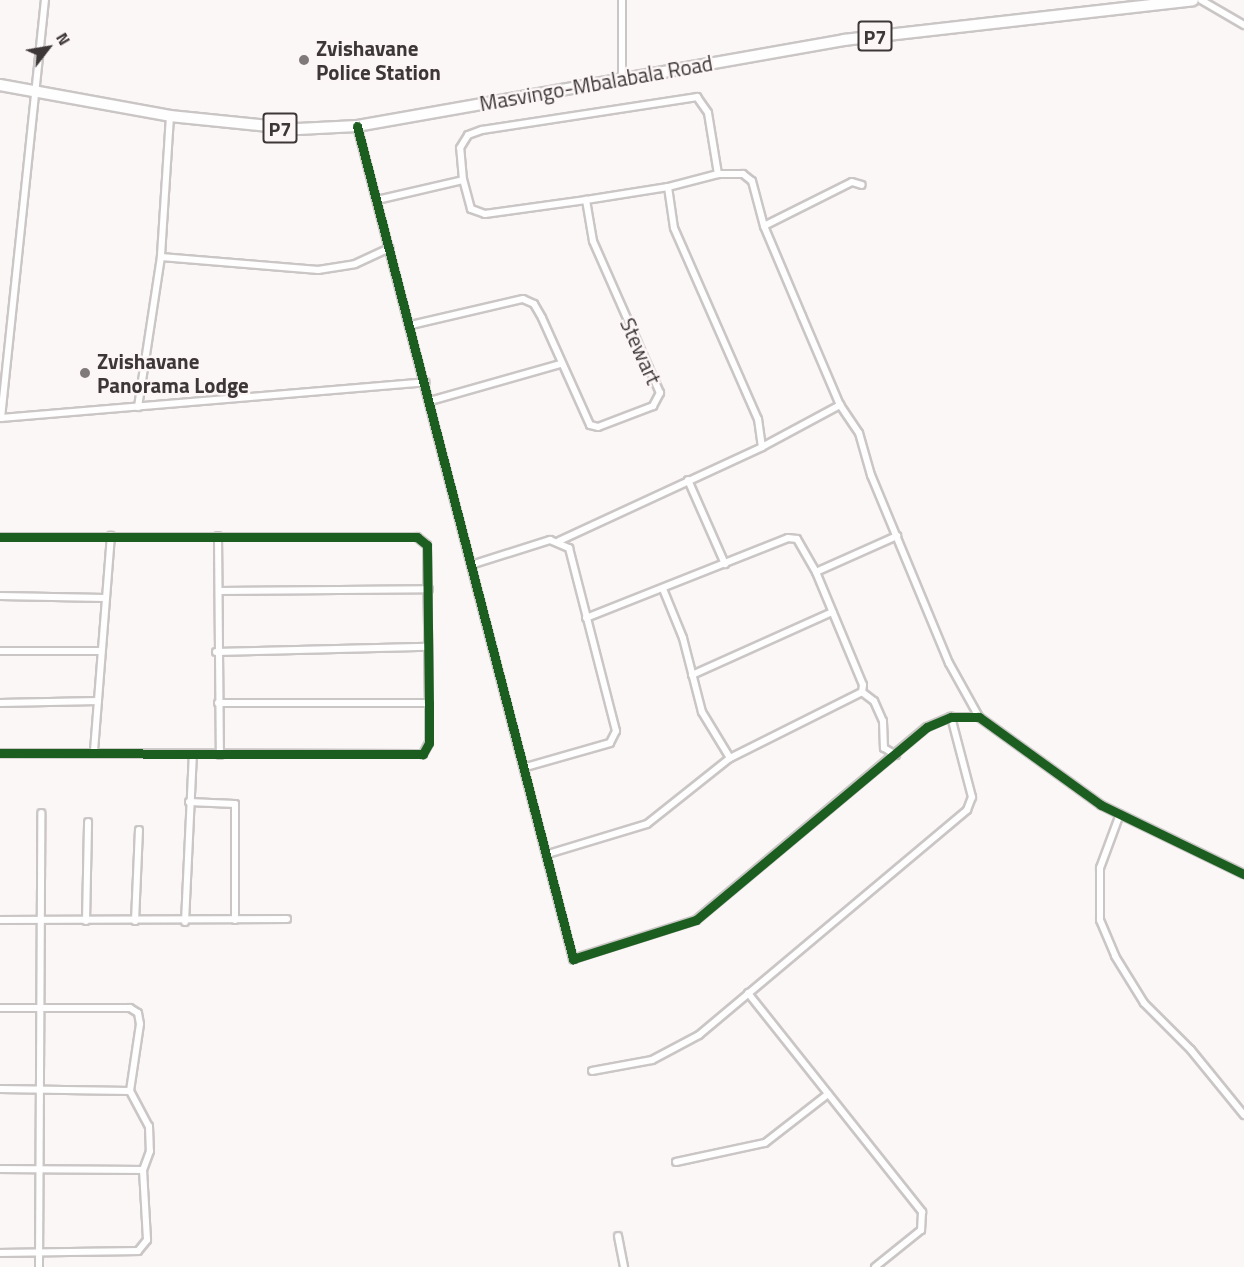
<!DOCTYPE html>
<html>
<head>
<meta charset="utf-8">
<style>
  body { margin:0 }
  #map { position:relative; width:1244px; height:1267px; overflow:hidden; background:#fcf7f7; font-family:"Titillium Web",sans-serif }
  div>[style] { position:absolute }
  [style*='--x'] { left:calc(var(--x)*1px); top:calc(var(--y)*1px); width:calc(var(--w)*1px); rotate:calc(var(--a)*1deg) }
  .roads { filter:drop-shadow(2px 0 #cac6c5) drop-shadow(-2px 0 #cac6c5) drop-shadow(0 2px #cac6c5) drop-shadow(0 -2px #cac6c5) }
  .minor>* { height:6px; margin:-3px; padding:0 3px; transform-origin:3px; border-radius:3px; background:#fffefe }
  .trunk>* { height:10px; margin:-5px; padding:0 5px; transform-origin:5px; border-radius:5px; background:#fffefe }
  .cycleway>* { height:9px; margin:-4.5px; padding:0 4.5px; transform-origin:4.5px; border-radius:4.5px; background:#1b5e20 }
  .dots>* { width:16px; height:16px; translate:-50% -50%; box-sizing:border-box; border:3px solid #fdf6f6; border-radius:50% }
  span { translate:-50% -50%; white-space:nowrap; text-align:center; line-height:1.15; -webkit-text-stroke:5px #fdf6f6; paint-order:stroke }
  .shield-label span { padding:2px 4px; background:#fdf6f6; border:2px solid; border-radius:4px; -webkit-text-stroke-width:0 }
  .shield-label { font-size:20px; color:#3d3737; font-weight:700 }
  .poi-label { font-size:21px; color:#3d3737; font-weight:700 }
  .left { translate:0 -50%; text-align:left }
  .street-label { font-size:21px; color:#3d3737 }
  .north { position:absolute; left:18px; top:18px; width:60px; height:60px; -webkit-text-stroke:4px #fdf6f6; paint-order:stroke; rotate:59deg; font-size:16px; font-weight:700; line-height:24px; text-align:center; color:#3d3737 }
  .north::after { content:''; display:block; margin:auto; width:21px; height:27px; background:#3d3737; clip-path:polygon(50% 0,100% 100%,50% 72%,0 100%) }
</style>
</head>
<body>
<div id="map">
  <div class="roads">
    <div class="minor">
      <div style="--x:1201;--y:0;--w:50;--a:30.2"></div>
      <div style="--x:622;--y:77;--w:77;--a:-90"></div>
      <div style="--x:697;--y:97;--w:19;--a:55"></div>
      <div style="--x:708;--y:113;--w:62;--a:80.7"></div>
      <div style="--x:718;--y:174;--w:52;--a:165.4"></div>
      <div style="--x:668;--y:187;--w:83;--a:171"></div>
      <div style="--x:586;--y:200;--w:102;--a:172.1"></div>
      <div style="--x:485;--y:214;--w:15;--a:-160"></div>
      <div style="--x:471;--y:209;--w:30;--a:-105"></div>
      <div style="--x:463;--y:180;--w:32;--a:-95"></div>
      <div style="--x:460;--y:148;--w:15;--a:-58"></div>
      <div style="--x:468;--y:135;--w:15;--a:-20"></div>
      <div style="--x:482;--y:130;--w:218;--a:-8.7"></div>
      <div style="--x:170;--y:116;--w:141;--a:93.7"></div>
      <div style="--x:161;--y:257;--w:158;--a:4.7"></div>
      <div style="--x:318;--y:270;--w:37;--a:-9"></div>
      <div style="--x:355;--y:264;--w:38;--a:-25"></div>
      <div style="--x:357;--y:126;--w:861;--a:75.46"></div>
      <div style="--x:573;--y:959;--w:129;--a:-17.6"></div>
      <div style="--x:696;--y:920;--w:301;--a:-39.9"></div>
      <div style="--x:927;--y:727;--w:26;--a:-23"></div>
      <div style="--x:951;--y:717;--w:28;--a:0"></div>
      <div style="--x:979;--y:717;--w:150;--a:35.8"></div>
      <div style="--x:1101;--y:805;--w:159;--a:25.8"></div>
      <div style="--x:718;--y:174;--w:25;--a:0"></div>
      <div style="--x:743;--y:174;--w:11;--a:38"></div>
      <div style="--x:752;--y:181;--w:47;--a:75.1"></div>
      <div style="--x:764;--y:226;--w:98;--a:67.1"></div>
      <div style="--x:802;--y:316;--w:97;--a:66.9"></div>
      <div style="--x:840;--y:405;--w:34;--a:56"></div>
      <div style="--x:859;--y:433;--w:44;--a:74.1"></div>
      <div style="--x:871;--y:475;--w:204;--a:67.5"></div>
      <div style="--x:949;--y:663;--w:62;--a:60.9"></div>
      <div style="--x:668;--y:187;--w:41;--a:81.7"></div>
      <div style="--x:674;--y:228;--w:209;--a:66.3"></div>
      <div style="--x:758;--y:419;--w:28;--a:82"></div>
      <div style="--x:377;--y:200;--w:88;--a:-13.1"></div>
      <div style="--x:764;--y:226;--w:98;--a:-26.6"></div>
      <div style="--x:852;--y:182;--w:10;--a:17"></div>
      <div style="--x:411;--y:325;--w:115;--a:-13.1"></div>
      <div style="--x:523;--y:299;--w:12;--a:24"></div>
      <div style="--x:534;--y:304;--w:16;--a:60"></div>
      <div style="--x:542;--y:318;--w:117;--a:65.8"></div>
      <div style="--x:590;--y:425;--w:8;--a:14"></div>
      <div style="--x:598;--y:427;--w:59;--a:-20.9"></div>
      <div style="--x:653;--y:406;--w:15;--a:-62"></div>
      <div style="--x:660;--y:393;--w:166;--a:-113.8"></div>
      <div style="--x:593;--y:241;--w:42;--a:-99.7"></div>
      <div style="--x:430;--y:401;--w:135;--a:-15.9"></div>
      <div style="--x:138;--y:407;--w:152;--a:-81.3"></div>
      <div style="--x:0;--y:418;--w:427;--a:-4.8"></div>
      <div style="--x:1;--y:418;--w:420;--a:-84"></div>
      <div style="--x:688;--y:480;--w:92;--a:66.2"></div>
      <div style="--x:218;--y:536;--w:219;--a:89.5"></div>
      <div style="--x:0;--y:537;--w:417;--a:0"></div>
      <div style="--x:417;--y:537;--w:13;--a:39"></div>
      <div style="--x:427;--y:545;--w:158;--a:89.3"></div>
      <div style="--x:429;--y:703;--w:40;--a:90"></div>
      <div style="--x:429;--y:743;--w:13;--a:119"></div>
      <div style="--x:423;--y:754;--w:423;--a:-179.9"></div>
      <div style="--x:559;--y:541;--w:224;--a:-24.8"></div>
      <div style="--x:762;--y:447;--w:89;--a:-28.3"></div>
      <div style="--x:474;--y:564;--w:80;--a:-17.5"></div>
      <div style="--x:550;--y:540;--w:21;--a:23"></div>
      <div style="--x:569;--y:548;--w:189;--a:75.6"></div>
      <div style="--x:616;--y:731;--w:13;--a:117"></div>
      <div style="--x:610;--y:743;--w:87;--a:164.1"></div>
      <div style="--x:816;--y:572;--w:89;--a:-24"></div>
      <div style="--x:219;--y:591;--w:210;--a:-0.5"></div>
      <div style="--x:0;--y:596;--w:105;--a:1.1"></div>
      <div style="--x:586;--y:618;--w:217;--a:-21.6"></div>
      <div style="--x:788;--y:538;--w:9;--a:6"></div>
      <div style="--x:797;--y:539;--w:38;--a:60"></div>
      <div style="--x:816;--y:572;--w:122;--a:67.4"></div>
      <div style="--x:863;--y:685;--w:7;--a:98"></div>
      <div style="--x:862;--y:692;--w:148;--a:153.4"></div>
      <div style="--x:0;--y:651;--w:101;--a:0"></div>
      <div style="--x:216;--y:652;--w:212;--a:-1.4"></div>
      <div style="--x:692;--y:675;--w:154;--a:-24.2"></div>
      <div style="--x:862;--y:692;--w:15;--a:37"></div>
      <div style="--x:874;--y:701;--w:22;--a:66"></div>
      <div style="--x:883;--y:721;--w:27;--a:88"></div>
      <div style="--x:884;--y:748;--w:14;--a:30"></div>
      <div style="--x:0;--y:703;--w:98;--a:-1.2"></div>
      <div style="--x:218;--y:703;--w:211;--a:0"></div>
      <div style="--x:94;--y:751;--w:216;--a:-85.5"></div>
      <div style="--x:189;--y:802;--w:46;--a:2.5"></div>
      <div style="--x:235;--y:804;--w:116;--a:90"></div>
      <div style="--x:1120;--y:814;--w:58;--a:110.3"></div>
      <div style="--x:1100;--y:868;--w:52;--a:90"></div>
      <div style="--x:1100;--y:920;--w:39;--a:67"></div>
      <div style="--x:1115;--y:956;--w:55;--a:58.3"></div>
      <div style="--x:1144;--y:1003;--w:66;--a:45"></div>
      <div style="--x:1191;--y:1050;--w:84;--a:50.8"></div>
      <div style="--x:548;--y:854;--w:103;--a:-16.9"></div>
      <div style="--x:647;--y:824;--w:106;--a:-38.5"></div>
      <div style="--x:730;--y:758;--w:54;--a:-121.3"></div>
      <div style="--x:702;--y:712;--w:76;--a:-104.4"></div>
      <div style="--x:683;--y:638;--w:53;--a:-112.2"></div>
      <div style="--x:0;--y:920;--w:287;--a:-0.2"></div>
      <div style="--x:86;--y:921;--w:99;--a:-88.8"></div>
      <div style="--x:135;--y:921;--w:91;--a:-87.5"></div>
      <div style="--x:185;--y:922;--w:168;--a:-87.3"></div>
      <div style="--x:748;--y:993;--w:280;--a:51.5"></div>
      <div style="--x:922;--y:1212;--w:18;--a:93"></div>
      <div style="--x:921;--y:1230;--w:59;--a:141.2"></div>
      <div style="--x:0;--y:1008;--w:130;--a:0"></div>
      <div style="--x:130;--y:1008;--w:9;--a:32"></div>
      <div style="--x:138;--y:1013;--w:11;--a:80"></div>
      <div style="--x:140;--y:1024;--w:68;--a:98.5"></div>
      <div style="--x:130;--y:1091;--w:40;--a:62"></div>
      <div style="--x:149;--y:1126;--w:25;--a:88"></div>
      <div style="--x:150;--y:1151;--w:20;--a:110"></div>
      <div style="--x:143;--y:1170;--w:70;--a:86.7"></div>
      <div style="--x:147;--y:1240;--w:14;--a:129"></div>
      <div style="--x:138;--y:1251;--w:138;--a:179.2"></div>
      <div style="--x:592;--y:1071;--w:61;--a:-10.4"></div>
      <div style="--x:652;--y:1060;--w:53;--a:-28"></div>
      <div style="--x:699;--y:1035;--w:350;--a:-40"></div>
      <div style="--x:967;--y:810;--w:14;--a:-69"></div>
      <div style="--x:972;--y:797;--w:83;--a:-104.7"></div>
      <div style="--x:0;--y:1089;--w:130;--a:0.9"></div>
      <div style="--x:676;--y:1162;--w:91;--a:-12.1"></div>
      <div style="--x:765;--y:1143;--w:80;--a:-37.9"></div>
      <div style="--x:0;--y:1169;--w:143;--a:0.4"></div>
      <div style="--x:618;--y:1236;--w:32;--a:79"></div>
      <div style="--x:39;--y:1267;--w:454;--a:-89.7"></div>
    </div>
    <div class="trunk">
      <div style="--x:0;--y:85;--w:173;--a:10.3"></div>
      <div style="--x:170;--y:116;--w:129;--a:5.8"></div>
      <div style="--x:298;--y:129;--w:59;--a:-2.9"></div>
      <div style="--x:357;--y:126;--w:495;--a:-10"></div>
      <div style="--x:844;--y:40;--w:351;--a:-6.5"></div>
    </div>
  </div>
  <div class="cycleway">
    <div style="--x:357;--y:126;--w:861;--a:75.46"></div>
    <div style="--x:573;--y:959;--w:129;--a:-17.6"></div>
    <div style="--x:696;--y:920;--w:301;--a:-39.9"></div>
    <div style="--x:927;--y:727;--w:26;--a:-23"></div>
    <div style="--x:951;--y:717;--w:28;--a:0"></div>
    <div style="--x:979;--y:717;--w:150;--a:35.8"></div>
    <div style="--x:1101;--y:805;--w:159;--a:25.8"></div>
    <div style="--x:0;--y:537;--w:417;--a:0"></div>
    <div style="--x:417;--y:537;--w:13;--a:39"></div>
    <div style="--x:427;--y:545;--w:158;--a:89.3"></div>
    <div style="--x:429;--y:703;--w:40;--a:90"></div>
    <div style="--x:429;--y:743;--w:13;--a:119"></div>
    <div style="--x:423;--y:754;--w:423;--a:-179.9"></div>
  </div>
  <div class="dots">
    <div style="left:304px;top:60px;background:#807a7a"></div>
    <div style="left:85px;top:373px;background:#807a7a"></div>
  </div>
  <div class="shield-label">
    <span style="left:875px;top:36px">P7</span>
    <span style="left:280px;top:128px">P7</span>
  </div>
  <div class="poi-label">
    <span class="left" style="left:316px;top:60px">Zvishavane<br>Police Station</span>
    <span class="left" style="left:97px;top:373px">Zvishavane<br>Panorama Lodge</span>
  </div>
  <div class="street-label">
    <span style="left:596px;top:83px;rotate:-10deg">Masvingo-Mbalabala Road</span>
    <span style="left:641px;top:351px;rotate:66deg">Stewart</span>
  </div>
  <div class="north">N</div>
</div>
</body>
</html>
